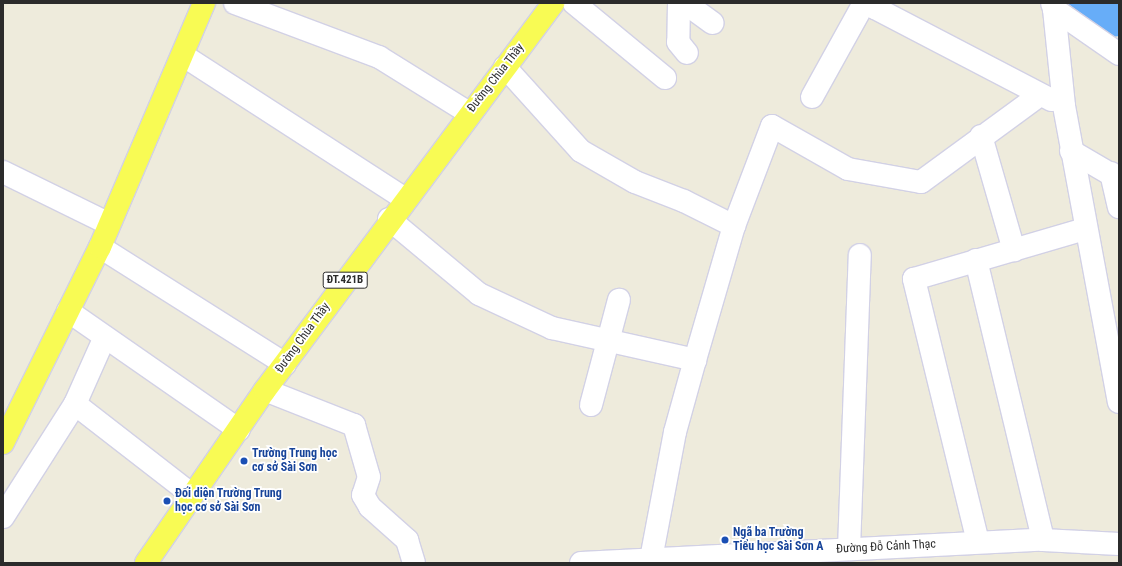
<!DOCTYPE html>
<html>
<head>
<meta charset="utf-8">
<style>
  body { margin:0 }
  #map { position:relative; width:1122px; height:566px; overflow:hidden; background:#eeebdc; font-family:"Roboto Condensed",sans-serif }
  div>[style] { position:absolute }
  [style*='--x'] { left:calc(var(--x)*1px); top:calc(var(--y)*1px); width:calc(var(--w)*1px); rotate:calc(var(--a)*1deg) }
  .water>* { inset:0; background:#67adf8 }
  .roads { filter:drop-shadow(1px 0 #d2d1e5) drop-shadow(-1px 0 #d2d1e5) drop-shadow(0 1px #d2d1e5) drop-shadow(0 -1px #d2d1e5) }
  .minor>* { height:22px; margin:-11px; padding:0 11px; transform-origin:11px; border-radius:11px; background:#fff }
  .major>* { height:22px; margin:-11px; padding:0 11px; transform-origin:11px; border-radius:11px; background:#f8fb54 }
  .dots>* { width:11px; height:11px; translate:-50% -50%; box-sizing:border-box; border:2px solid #fff; border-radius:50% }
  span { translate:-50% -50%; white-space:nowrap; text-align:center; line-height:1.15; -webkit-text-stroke:3.5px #fff; paint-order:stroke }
  .shield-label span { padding:1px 3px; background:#fff; border:1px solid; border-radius:3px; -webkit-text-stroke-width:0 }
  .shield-label { font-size:11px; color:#2b2b2b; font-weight:700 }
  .street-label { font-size:12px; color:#2b2b2b }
  .transit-label { font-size:12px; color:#164399; font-weight:700 }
  .left { translate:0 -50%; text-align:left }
  .frame { position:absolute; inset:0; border:4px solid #2b2b2b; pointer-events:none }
</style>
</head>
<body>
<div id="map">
  <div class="water">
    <div style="clip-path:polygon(1067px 3px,1119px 3px,1119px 36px,1113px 37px)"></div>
  </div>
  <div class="roads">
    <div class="minor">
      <div style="--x:235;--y:3;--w:154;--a:20.6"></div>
      <div style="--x:379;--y:57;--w:106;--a:31.9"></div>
      <div style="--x:574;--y:3;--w:118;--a:39.5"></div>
      <div style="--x:679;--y:3;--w:39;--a:91"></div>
      <div style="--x:678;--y:42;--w:14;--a:51"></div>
      <div style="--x:685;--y:3;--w:34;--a:36"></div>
      <div style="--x:878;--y:3;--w:6;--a:121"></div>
      <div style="--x:875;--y:8;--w:199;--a:27.5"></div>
      <div style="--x:1052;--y:3;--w:6;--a:72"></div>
      <div style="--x:1054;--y:9;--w:79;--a:34.7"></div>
      <div style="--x:1054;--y:9;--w:98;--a:84.1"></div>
      <div style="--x:1064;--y:106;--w:301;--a:79.5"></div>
      <div style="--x:184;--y:56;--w:263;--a:32.9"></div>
      <div style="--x:505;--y:67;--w:113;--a:47.9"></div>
      <div style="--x:581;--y:151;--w:62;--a:29.9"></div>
      <div style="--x:635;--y:182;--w:53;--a:21.2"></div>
      <div style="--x:684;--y:201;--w:56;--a:26.6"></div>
      <div style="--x:812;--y:97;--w:107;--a:-61"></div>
      <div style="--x:981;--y:136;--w:119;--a:73.9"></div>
      <div style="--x:1071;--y:151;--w:56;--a:30.3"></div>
      <div style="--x:3;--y:172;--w:118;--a:26.1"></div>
      <div style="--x:1111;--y:173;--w:35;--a:77"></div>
      <div style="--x:389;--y:219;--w:117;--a:39.8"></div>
      <div style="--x:479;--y:294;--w:81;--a:25"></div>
      <div style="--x:552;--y:328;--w:147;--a:12.6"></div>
      <div style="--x:100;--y:247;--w:219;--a:32.3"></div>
      <div style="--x:976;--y:260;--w:288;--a:76.5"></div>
      <div style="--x:68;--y:311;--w:208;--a:34.8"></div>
      <div style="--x:265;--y:390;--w:96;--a:21.5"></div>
      <div style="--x:354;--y:425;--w:54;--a:73.9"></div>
      <div style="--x:369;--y:477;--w:19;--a:108"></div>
      <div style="--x:363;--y:495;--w:14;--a:60"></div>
      <div style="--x:370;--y:507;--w:50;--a:41.7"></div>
      <div style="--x:407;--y:540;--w:24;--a:73"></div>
      <div style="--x:75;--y:404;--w:147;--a:37.8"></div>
      <div style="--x:591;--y:405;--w:109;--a:-75.1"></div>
      <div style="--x:3;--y:517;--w:134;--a:-57.5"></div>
      <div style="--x:75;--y:404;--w:71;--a:-66"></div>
      <div style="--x:978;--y:542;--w:271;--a:-103.7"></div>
      <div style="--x:914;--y:279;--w:178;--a:-16.3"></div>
      <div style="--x:849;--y:549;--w:294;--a:-87.9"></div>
      <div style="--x:651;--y:559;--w:129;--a:-79.3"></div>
      <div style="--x:675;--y:432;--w:75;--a:-74.5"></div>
      <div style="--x:695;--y:360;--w:140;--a:-73.8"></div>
      <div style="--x:734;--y:226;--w:107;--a:-69.2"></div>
      <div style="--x:772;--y:126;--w:87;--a:29.5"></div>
      <div style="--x:848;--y:169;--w:74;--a:10.1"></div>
      <div style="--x:921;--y:182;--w:147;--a:-36.2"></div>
      <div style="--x:581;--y:563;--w:463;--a:-2.9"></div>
      <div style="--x:1043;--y:540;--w:76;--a:3"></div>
    </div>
    <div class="major">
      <div style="--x:3;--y:443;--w:219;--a:-63.7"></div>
      <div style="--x:100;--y:247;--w:265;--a:-66.9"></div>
      <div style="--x:146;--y:563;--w:210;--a:-55.5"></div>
      <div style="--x:265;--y:390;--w:482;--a:-53.3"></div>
    </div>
  </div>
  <div class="dots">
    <div style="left:244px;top:461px;background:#1a4fb4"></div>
    <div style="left:167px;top:501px;background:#1a4fb4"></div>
    <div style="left:725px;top:540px;background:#1a4fb4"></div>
  </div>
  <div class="shield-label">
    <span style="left:345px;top:280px">ĐT.421B</span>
  </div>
  <div class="street-label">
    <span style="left:496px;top:78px;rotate:-52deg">Đường Chùa Thầy</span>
    <span style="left:303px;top:338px;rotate:-54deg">Đường Chùa Thầy</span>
    <span style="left:886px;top:547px;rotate:-3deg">Đường Đỗ Cảnh Thạc</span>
  </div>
  <div class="transit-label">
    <span class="left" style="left:252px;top:461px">Trường Trung học<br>cơ sở Sài Sơn</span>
    <span class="left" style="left:175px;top:501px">Đối diện Trường Trung<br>học cơ sở Sài Sơn</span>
    <span class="left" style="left:733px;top:540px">Ngã ba Trường<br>Tiểu học Sài Sơn A</span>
  </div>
  <div class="frame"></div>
</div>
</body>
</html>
